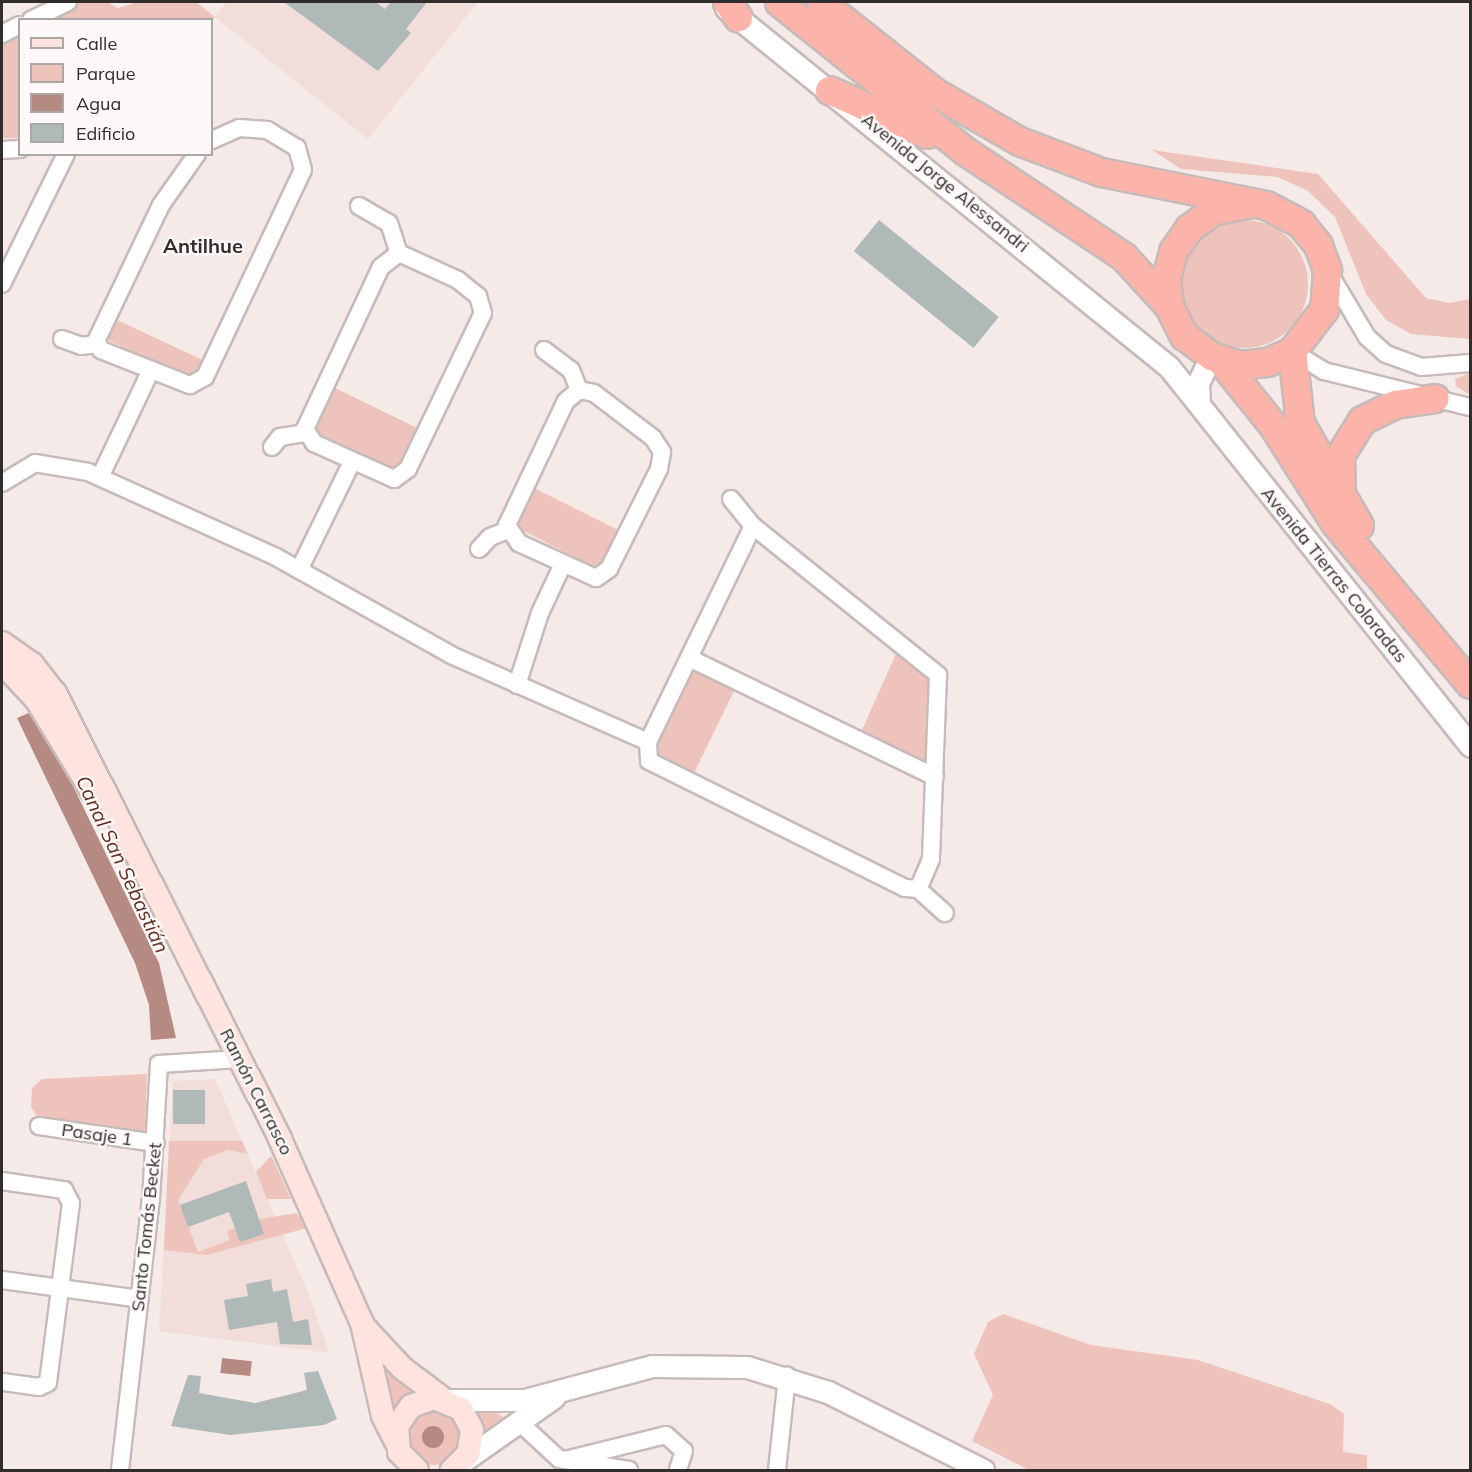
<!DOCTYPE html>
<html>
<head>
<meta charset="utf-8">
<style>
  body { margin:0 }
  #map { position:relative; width:1472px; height:1472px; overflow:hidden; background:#f5eae7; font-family:Mulish,sans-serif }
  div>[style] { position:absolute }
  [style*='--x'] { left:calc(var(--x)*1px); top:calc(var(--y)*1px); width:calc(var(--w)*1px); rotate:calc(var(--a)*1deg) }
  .built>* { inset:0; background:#f1ddd9 }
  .green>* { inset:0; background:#eec3bb; transform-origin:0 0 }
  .round { border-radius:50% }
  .water>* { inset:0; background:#b58a82; transform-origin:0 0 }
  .building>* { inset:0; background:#afbab8; transform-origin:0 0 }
  .roads { filter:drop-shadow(2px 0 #c7bbb9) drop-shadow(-2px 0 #c7bbb9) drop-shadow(0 2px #c7bbb9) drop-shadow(0 -2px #c7bbb9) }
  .minor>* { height:16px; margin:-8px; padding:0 8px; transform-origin:8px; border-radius:8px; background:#fff }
  .tertiary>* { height:21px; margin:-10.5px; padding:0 10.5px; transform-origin:10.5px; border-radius:10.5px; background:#fff }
  .secondary>* { height:22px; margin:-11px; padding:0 11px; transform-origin:11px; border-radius:11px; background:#fee3df }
  .trunk>* { height:27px; margin:-13.5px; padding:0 13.5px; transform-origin:13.5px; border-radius:13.5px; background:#fcb4aa }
  span { translate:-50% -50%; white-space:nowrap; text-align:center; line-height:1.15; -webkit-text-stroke:4.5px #fdf9f8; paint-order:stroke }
  .street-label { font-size:18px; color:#322d2d }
  .neighbourhood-label { font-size:20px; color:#322d2d; font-weight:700 }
  .water-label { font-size:20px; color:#642b23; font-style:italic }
  .frame { position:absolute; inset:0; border:3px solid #322d2d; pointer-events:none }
  .legend { position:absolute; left:18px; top:18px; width:195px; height:138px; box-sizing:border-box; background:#fdf9f8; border:2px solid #aca7a7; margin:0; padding:8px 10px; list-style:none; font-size:18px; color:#322d2d }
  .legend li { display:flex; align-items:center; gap:12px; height:30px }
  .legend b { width:30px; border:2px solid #aca7a7 }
</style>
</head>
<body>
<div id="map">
  <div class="built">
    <div style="clip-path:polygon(226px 2px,478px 2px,368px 139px,215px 17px)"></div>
    <div style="clip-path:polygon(215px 1079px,309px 1295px,329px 1353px,159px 1331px,173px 1081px)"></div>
  </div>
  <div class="green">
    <div style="clip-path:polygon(77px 2px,107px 2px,118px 8px,138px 2px,196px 2px,215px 17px,212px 22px,52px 20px)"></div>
    <div style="left:19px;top:36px;width:102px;height:19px;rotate:90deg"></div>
    <div style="clip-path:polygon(1152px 150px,1318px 174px,1426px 298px,1450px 303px,1470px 299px,1470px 339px,1411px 334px,1386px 320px,1366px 294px,1335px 217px,1308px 191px,1278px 177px,1181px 169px)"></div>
    <div class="round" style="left:1180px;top:220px;width:128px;height:128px"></div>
    <div style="left:117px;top:320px;width:95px;height:22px;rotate:25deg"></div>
    <div style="clip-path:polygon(1470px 373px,1470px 395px,1456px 386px,1455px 379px)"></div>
    <div style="left:333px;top:387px;width:93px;height:48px;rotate:26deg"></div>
    <div style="clip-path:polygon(532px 487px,620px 531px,604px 562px,592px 566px,520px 529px,516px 519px)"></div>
    <div style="clip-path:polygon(899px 647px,933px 675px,927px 764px,862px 730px)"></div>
    <div style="clip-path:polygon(702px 671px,736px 687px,692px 777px,651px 756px,692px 672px)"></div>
    <div style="clip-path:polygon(147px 1074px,145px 1133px,39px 1119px,31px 1107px,32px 1088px,42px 1079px)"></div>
    <div style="clip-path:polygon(169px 1141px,242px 1141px,248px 1154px,228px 1150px,204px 1159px,178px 1200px,198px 1252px,230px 1240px,227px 1231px,260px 1219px,296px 1213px,311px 1227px,206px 1255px,164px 1250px)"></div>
    <div style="clip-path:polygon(270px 1157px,272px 1157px,291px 1199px,267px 1199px,256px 1172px)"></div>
    <div style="clip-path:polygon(1003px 1314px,1091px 1345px,1198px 1360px,1330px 1404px,1344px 1414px,1343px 1452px,1367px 1455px,1367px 1470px,1029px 1470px,972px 1441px,993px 1395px,974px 1354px,988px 1322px)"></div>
    <div style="clip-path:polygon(378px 1358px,418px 1389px,393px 1409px)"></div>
    <div class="round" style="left:406px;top:1409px;width:56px;height:56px"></div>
    <div style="clip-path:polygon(475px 1411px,495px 1412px,510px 1421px,484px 1441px,484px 1426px)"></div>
  </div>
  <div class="water">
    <div style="clip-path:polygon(36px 710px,159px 963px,176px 1038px,151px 1040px,149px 1005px,135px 963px,17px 718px)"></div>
    <div style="left:222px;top:1358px;width:30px;height:15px;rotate:6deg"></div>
    <div class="round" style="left:422px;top:1426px;width:22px;height:22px"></div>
  </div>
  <div class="building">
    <div style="clip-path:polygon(284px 2px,376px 2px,385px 9px,391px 2px,427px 2px,406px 29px,411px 33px,378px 71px)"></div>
    <div style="left:879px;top:220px;width:154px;height:40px;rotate:39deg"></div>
    <div style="left:205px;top:1090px;width:34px;height:32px;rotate:90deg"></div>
    <div style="clip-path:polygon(246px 1181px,264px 1234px,240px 1242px,229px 1212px,188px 1227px,180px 1205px)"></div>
    <div style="clip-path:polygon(271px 1279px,273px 1292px,287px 1289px,293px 1322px,308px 1319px,312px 1345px,280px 1344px,277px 1322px,229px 1330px,224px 1300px,248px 1296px,246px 1284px)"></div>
    <div style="clip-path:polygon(318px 1371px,337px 1419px,324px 1425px,230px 1435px,171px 1426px,188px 1375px,201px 1376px,199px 1393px,255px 1403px,307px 1390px,304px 1373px)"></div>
  </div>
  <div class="roads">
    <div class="minor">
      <div style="--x:31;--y:20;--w:41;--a:-25.9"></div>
      <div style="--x:2;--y:34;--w:20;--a:-27"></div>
      <div style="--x:2;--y:150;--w:18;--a:-3"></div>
      <div style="--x:197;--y:154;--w:62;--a:125.2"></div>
      <div style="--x:161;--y:205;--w:151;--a:115.5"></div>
      <div style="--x:96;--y:341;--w:10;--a:61"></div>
      <div style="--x:101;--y:350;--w:96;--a:21.5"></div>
      <div style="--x:190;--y:385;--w:17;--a:-28"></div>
      <div style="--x:205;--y:377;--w:229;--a:-64.7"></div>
      <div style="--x:303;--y:170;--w:23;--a:-105"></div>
      <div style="--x:297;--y:148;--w:35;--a:-149"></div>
      <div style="--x:267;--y:130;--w:28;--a:-176"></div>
      <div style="--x:239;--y:128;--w:30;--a:156"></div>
      <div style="--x:359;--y:206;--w:34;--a:30"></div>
      <div style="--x:389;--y:223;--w:32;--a:72"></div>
      <div style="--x:399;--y:253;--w:65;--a:24.6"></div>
      <div style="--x:458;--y:280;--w:26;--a:39"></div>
      <div style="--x:478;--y:296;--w:18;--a:74"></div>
      <div style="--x:483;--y:313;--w:173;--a:115.7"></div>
      <div style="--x:408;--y:469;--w:17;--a:144"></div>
      <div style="--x:394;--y:479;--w:88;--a:-155.8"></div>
      <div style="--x:314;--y:443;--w:17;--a:-123"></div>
      <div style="--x:305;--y:429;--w:179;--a:-64.9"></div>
      <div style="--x:381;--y:267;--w:23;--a:-38"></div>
      <div style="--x:1329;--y:273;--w:74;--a:59.3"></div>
      <div style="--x:1367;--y:337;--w:25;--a:42"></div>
      <div style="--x:1386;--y:354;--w:37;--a:20"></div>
      <div style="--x:1421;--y:367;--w:49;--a:-4.7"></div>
      <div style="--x:2;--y:284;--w:145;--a:-63.8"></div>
      <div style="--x:62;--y:339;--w:20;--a:20"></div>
      <div style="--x:81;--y:346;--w:16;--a:-7"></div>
      <div style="--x:544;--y:350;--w:34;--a:37"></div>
      <div style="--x:571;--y:370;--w:22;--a:68"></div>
      <div style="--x:1292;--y:351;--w:38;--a:32"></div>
      <div style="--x:1324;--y:371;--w:150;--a:13.9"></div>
      <div style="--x:579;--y:390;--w:15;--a:11"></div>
      <div style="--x:594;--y:393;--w:74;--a:37.3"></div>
      <div style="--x:653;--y:438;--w:17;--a:57"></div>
      <div style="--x:662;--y:452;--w:17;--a:100"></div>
      <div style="--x:659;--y:469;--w:112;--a:116.6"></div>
      <div style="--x:609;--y:569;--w:16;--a:145"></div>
      <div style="--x:596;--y:578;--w:85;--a:-155.6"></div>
      <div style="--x:519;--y:543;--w:22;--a:-124"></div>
      <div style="--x:507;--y:525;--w:137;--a:-64.6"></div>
      <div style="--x:566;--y:401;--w:17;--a:-40"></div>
      <div style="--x:272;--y:447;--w:13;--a:-51"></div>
      <div style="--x:280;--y:437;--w:25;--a:-9"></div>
      <div style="--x:100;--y:477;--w:119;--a:-64.5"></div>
      <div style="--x:2;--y:483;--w:39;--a:-31"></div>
      <div style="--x:35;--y:463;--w:54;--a:9.6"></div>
      <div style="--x:88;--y:472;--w:206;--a:24.3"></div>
      <div style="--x:276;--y:557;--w:201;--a:29.2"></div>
      <div style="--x:451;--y:655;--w:215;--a:23.8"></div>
      <div style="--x:731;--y:499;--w:35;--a:51"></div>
      <div style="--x:753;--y:526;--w:238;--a:38.8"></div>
      <div style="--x:938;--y:675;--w:184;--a:92.2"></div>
      <div style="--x:931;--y:859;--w:33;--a:113"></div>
      <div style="--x:918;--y:889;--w:13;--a:-176"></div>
      <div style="--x:905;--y:888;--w:286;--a:-153.6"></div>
      <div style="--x:649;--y:761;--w:19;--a:-93"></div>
      <div style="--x:648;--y:742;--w:240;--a:-64.1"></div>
      <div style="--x:479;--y:549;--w:16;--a:-47"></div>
      <div style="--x:490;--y:537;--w:19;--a:-21"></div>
      <div style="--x:299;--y:570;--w:120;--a:-63.9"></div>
      <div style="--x:689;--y:658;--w:273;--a:25.8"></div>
      <div style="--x:517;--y:685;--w:76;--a:-72.3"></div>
      <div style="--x:540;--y:613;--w:54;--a:-64.9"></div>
      <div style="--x:918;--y:889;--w:36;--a:42"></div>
      <div style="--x:39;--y:1126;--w:118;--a:8.3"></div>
      <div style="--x:2;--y:1181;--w:63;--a:8.3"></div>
      <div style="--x:64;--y:1190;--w:15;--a:62"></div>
      <div style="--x:71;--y:1203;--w:181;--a:97.3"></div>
      <div style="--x:48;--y:1383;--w:10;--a:156"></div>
      <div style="--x:39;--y:1387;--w:37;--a:-172"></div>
      <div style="--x:2;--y:1280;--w:139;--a:7.8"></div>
      <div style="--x:519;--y:1422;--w:54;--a:42.8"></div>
      <div style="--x:559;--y:1459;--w:71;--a:8.9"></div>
      <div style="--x:565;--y:1460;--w:104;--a:-13.9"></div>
      <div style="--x:666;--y:1435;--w:24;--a:42"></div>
      <div style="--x:684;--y:1451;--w:20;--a:108"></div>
      <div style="--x:120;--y:1470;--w:273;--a:-83.5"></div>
      <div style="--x:151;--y:1199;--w:135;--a:-86.6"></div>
      <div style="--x:159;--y:1064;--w:81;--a:-3.5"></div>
      <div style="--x:777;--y:1470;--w:95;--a:-83.9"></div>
    </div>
    <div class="tertiary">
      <div style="--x:726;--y:8;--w:570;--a:39.02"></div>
      <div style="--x:1169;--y:367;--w:484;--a:51.5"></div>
      <div style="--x:1199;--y:402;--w:19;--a:-93"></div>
      <div style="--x:1198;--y:383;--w:30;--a:-64"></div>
      <div style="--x:448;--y:1400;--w:77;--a:0"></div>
      <div style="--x:525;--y:1400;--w:131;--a:-15"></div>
      <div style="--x:652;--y:1366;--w:95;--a:0.6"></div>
      <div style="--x:747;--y:1367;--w:85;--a:17.2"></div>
      <div style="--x:828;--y:1392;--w:174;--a:26.7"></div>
      <div style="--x:463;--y:1461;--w:111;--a:-35.1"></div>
    </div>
    <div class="secondary">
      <div style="--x:2;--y:643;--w:37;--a:35"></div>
      <div style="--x:32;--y:664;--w:37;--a:52"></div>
      <div style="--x:55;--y:693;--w:500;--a:63.2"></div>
      <div style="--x:280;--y:1139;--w:201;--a:66"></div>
      <div style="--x:362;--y:1323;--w:95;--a:77.3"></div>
      <div style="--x:383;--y:1416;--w:29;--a:63"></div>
      <div style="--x:2;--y:663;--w:50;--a:46.6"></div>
      <div style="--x:36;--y:699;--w:110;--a:58.8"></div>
      <div style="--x:364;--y:1327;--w:56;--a:47.2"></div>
      <div style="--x:402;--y:1368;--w:50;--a:36.9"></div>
      <div style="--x:417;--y:1470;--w:25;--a:-135"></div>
      <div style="--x:399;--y:1452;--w:26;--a:-94"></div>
      <div style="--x:397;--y:1426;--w:24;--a:-55"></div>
      <div style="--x:411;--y:1406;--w:24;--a:-19"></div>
      <div style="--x:434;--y:1398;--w:29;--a:22"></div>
      <div style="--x:461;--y:1409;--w:24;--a:62"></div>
      <div style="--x:472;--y:1430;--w:24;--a:99"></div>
      <div style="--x:468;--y:1454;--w:23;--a:135"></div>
    </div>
    <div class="trunk">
      <div style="--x:727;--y:2;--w:19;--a:55"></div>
      <div style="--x:779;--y:2;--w:238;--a:38.7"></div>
      <div style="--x:965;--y:151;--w:190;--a:33.6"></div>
      <div style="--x:1123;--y:256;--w:68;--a:47.4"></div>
      <div style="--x:821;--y:2;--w:147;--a:38.4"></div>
      <div style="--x:936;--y:93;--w:96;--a:30"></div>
      <div style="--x:1019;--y:141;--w:88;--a:20.7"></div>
      <div style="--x:1101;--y:172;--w:168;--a:11.3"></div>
      <div style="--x:1266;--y:205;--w:40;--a:28"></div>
      <div style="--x:1301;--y:224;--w:27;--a:51"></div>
      <div style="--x:1318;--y:245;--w:27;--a:70"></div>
      <div style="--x:1327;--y:270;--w:39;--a:94"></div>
      <div style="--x:1324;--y:309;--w:53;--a:127.3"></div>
      <div style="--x:1292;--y:351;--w:27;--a:156"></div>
      <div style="--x:1267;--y:362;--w:27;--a:174"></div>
      <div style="--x:1240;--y:365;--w:30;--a:-163"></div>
      <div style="--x:1211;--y:356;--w:34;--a:-143"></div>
      <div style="--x:1184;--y:336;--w:34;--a:-117"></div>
      <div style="--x:1169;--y:306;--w:28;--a:-96"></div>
      <div style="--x:1166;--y:278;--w:28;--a:-75"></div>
      <div style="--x:1173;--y:251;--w:28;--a:-55"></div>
      <div style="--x:1189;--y:228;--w:29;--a:-36"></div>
      <div style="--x:1212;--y:211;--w:41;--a:-11.3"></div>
      <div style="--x:829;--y:90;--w:107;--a:24.2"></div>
      <div style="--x:1292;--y:351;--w:72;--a:83.7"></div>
      <div style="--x:1300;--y:423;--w:118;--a:60"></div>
      <div style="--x:1221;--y:361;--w:81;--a:51"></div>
      <div style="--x:1272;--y:424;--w:117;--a:57.5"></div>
      <div style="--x:1335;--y:523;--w:210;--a:50"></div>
      <div style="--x:1341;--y:495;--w:40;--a:-91.4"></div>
      <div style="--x:1340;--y:455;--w:41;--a:-57.8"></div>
      <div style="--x:1362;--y:420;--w:37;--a:-26"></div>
      <div style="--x:1395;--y:404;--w:40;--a:-8.5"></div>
    </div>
  </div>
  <div class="street-label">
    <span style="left:945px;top:183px;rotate:39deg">Avenida Jorge Alessandri</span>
    <span style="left:1334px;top:575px;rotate:51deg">Avenida Tierras Coloradas</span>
    <span style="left:256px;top:1092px;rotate:63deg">Ramón Carrasco</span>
    <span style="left:97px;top:1135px;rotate:8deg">Pasaje 1</span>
    <span style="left:147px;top:1227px;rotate:-84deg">Santo Tomás Becket</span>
  </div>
  <div class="neighbourhood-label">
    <span style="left:203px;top:245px">Antilhue</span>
  </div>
  <div class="water-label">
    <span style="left:123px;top:864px;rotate:65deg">Canal San Sebastián</span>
  </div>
  <div class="frame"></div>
  <ul class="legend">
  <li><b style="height:8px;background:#fee3df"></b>Calle</li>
  <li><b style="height:16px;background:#eec3bb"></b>Parque</li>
  <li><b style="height:16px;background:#b58a82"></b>Agua</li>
  <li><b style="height:16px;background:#afbab8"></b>Edificio</li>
  </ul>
</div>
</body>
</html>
